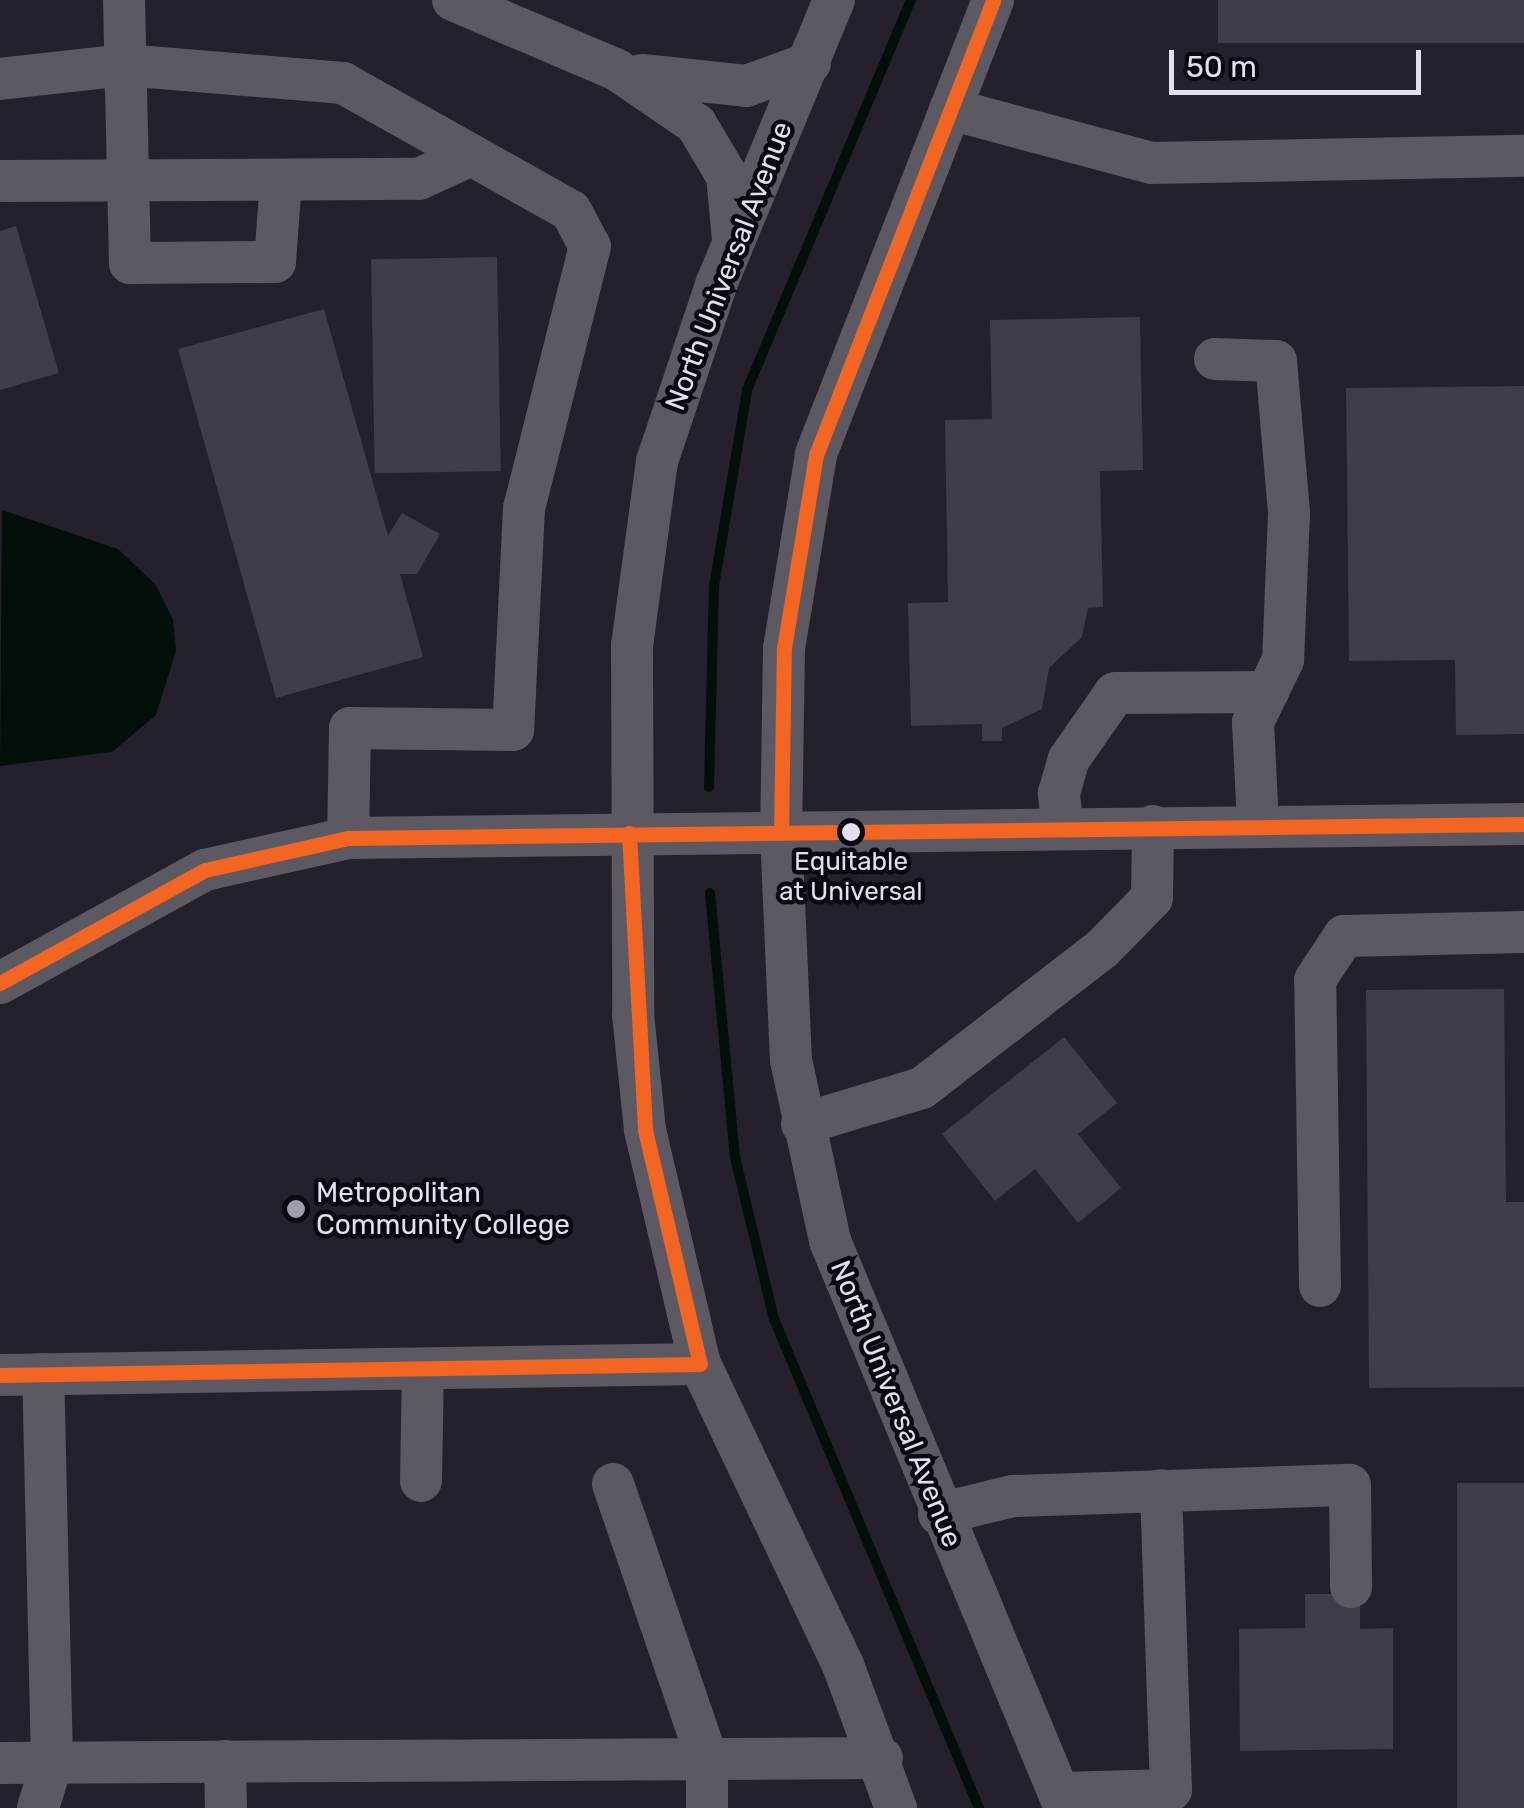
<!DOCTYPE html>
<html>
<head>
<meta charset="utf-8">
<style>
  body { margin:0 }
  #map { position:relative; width:1524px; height:1808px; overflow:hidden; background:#25202b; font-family:Rubik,sans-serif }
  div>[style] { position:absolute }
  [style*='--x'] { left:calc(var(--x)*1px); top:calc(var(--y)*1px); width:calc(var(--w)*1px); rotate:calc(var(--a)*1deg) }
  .water>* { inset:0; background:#03100a }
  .stream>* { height:10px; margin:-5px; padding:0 5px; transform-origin:5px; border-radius:5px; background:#03100a }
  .building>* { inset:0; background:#423c49; transform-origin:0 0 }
  .minor>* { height:42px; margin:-21px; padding:0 21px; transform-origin:21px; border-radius:21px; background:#5c5962 }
  .bus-1>* { height:15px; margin:-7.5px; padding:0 7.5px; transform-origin:7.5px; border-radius:7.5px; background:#f26522 }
  .dots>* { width:28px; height:28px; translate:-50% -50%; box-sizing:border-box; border:5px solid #0c0811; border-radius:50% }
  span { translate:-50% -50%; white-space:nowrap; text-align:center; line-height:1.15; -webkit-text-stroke:9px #0c0811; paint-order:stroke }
  .bus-label { font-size:26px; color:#e4deed }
  .street-label { font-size:28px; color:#e4deed }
  .poi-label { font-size:28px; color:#e4deed }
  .left { translate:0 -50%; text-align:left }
  .scale { position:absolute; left:1169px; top:50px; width:252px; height:45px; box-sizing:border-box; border:5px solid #e4deed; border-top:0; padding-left:12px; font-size:30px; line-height:35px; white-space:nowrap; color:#e4deed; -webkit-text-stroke:8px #0c0811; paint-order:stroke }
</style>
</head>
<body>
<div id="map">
  <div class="water">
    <div style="clip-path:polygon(2px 510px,118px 549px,156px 585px,173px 620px,176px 651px,156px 715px,112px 752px,0 766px)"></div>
  </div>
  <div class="stream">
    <div style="--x:709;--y:787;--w:201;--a:-88.6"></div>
    <div style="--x:714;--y:586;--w:199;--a:-80.4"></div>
    <div style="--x:747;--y:390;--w:423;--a:-67.2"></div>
    <div style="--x:710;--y:893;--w:265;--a:84.6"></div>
    <div style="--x:735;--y:1157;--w:167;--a:76.5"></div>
    <div style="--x:774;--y:1319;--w:530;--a:67.26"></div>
  </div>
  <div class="building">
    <div style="left:1218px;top:0;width:306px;height:43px"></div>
    <div style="clip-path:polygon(16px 226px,59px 373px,0 390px,0 231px)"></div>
    <div style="left:497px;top:257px;width:214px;height:126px;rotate:89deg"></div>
    <div style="clip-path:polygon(324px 309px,388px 536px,402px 513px,440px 534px,417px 574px,400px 574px,423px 657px,276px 698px,178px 349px)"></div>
    <div style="clip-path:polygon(1140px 317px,1143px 470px,1100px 471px,1103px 607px,1088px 608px,1082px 637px,1049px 668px,1042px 709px,1002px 728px,1002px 741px,982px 741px,982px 724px,911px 726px,908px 603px,948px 602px,945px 420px,992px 419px,990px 320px)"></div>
    <div style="clip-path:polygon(1524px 386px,1524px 734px,1456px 735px,1455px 660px,1349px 661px,1346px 388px)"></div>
    <div style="clip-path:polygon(1504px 989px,1506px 1202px,1524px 1202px,1524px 1387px,1369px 1388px,1366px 990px)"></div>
    <div style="clip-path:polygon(1064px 1037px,1117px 1103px,1078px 1134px,1121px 1188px,1078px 1223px,1035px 1169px,995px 1201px,942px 1134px)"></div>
    <div style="left:1524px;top:1483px;width:325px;height:67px;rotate:90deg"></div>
    <div style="clip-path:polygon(1305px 1594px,1360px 1594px,1360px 1629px,1393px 1628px,1393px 1749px,1240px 1751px,1239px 1629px,1305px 1628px)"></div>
  </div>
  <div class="minor">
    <div style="--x:124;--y:0;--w:263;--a:88.7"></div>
    <div style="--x:130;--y:263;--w:145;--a:-0.4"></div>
    <div style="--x:275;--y:262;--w:82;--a:-85.8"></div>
    <div style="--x:453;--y:0;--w:178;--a:23.1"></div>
    <div style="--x:617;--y:70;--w:96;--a:34.4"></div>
    <div style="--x:696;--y:124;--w:61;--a:59.2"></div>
    <div style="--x:727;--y:176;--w:64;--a:84.6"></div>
    <div style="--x:834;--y:0;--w:308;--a:112.5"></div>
    <div style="--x:716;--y:285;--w:186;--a:108.5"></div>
    <div style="--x:657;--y:461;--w:186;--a:97.7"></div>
    <div style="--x:632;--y:645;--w:369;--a:89.8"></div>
    <div style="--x:633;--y:1014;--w:117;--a:84.1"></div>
    <div style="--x:645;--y:1130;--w:240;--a:76.8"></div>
    <div style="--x:700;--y:1364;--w:333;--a:64.6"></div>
    <div style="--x:843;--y:1665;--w:153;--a:69.7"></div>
    <div style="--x:993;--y:0;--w:488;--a:111.3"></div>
    <div style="--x:816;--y:455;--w:196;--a:99.4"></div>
    <div style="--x:784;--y:648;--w:185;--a:90.9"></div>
    <div style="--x:781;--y:833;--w:227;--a:87.5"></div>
    <div style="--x:791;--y:1060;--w:185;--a:77.8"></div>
    <div style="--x:830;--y:1241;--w:614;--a:67.49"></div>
    <div style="--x:642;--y:75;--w:105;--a:6"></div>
    <div style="--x:746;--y:86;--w:68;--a:-19.8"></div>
    <div style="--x:0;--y:79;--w:125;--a:-6.4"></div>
    <div style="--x:124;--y:65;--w:220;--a:4.7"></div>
    <div style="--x:343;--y:83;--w:261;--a:29.3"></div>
    <div style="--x:571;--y:211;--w:40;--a:62"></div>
    <div style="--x:590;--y:246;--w:270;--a:104.1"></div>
    <div style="--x:524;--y:508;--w:222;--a:92.8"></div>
    <div style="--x:513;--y:730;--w:163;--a:-179.3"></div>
    <div style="--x:350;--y:728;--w:110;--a:91"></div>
    <div style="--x:950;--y:109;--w:208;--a:15"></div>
    <div style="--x:1151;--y:163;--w:373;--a:-1.1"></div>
    <div style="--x:0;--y:181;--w:419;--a:-0.3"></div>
    <div style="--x:419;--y:179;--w:57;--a:-24.8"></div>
    <div style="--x:1215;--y:359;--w:61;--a:1.9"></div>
    <div style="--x:1276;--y:361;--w:153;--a:85.1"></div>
    <div style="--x:1289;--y:513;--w:147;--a:92.3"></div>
    <div style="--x:1283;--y:660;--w:69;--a:115.8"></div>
    <div style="--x:1253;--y:722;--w:103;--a:87.2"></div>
    <div style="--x:1063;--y:828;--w:35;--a:-97"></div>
    <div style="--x:1059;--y:793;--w:35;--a:-74"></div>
    <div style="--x:1069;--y:759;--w:80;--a:-55.1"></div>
    <div style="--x:1115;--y:693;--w:153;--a:-0.4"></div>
    <div style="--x:0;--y:983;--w:234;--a:-28.9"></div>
    <div style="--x:205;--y:870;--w:147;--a:-12.6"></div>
    <div style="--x:348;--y:838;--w:1176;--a:-0.68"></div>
    <div style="--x:802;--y:1124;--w:125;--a:-16.7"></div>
    <div style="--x:922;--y:1088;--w:227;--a:-37.7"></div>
    <div style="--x:1102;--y:949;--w:71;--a:-45.6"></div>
    <div style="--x:1152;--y:898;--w:72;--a:-89.2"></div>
    <div style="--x:1320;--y:1286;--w:306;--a:-90.9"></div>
    <div style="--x:1315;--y:980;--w:53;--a:-56.6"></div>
    <div style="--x:1344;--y:936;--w:180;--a:-1.3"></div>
    <div style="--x:0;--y:1375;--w:700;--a:-0.9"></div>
    <div style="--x:421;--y:1481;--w:111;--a:-89"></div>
    <div style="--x:613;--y:1484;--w:291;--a:71.1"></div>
    <div style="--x:707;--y:1759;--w:49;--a:90"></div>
    <div style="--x:939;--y:1514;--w:76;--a:-13.7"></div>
    <div style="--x:1013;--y:1496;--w:337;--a:-1.9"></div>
    <div style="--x:1350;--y:1485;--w:102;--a:89.4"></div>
    <div style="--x:225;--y:1761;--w:47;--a:88.8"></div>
    <div style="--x:0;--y:1763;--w:882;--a:-0.32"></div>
    <div style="--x:1061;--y:1793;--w:110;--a:-1.6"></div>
    <div style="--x:1171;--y:1790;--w:300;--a:-91.9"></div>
    <div style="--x:38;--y:1808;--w:48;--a:-73.1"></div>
    <div style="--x:52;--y:1762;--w:388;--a:-91.3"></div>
  </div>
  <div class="bus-1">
    <div style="--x:629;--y:833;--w:297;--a:86.9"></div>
    <div style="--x:645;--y:1130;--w:240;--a:76.8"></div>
    <div style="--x:781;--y:833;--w:185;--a:-89.1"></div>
    <div style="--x:784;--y:648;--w:196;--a:-80.6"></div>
    <div style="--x:816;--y:455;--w:488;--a:-68.7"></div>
    <div style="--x:0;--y:983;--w:234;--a:-28.9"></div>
    <div style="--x:205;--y:870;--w:147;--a:-12.6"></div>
    <div style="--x:348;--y:838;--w:1176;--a:-0.68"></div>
    <div style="--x:0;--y:1375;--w:700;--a:-0.9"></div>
  </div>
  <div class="dots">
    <div style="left:851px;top:832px;background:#e4deed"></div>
    <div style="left:296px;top:1209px;background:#a19ca9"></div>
  </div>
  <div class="bus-label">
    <span style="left:851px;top:877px">Equitable<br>at Universal</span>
  </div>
  <div class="street-label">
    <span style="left:729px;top:266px;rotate:-69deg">North Universal Avenue</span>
    <span style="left:896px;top:1404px;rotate:68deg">North Universal Avenue</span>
  </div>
  <div class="poi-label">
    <span class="left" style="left:316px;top:1209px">Metropolitan<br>Community College</span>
  </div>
  <div class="scale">50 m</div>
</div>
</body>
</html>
